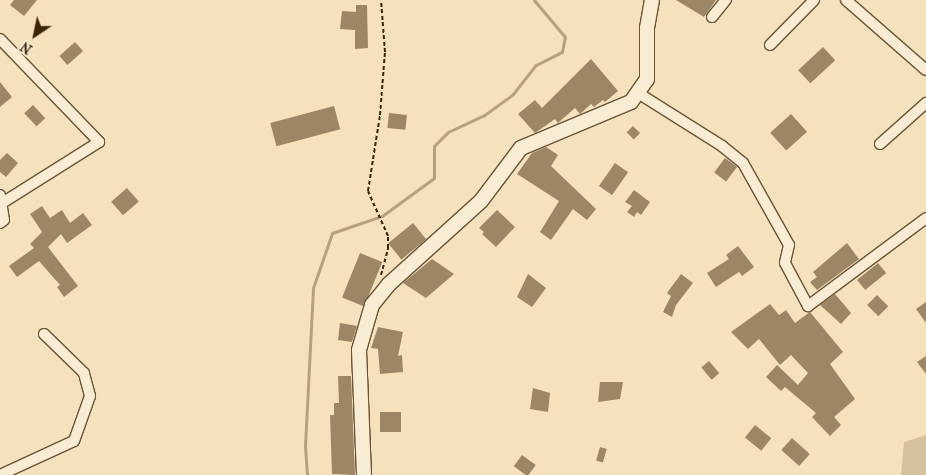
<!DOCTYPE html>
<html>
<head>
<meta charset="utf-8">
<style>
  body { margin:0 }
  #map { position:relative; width:926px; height:475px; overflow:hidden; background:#f6e1bd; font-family:"IM FELL French Canon",serif }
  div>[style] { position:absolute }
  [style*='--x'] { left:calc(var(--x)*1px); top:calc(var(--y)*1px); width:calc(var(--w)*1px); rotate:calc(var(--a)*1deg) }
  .green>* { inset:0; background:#d6c19e }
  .stream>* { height:3px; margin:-1.5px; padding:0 1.5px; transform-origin:1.5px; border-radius:1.5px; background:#b6a17f }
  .building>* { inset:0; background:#9c8665; transform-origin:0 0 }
  .path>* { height:2px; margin-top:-1px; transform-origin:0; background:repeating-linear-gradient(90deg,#3b2406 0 4px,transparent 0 6.5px) }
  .roads { filter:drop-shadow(1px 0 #6a5334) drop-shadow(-1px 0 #6a5334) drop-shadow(0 1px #6a5334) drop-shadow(0 -1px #6a5334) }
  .street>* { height:10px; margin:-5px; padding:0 5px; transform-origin:5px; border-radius:5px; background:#f9ecd4 }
  .secondary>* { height:14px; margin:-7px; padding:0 7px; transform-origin:7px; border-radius:7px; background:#f9ecd4 }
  span { translate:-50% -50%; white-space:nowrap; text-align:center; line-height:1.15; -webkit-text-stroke:4px #f9ecd4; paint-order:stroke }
  .north { position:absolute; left:10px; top:10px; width:50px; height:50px; -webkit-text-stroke:4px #f9ecd4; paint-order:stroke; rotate:214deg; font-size:14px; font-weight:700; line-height:20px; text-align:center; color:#3b2406 }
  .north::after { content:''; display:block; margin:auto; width:18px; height:22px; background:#3b2406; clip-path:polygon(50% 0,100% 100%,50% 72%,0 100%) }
</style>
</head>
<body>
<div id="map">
  <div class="green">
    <div style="clip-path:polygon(926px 435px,926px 475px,901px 475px,904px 442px)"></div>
  </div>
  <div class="stream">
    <div style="--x:307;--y:475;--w:29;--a:-94"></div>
    <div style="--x:305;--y:446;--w:158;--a:-87.1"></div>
    <div style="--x:313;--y:288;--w:58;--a:-70.9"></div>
    <div style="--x:332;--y:233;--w:53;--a:-18.8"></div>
    <div style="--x:382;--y:216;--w:64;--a:-36.2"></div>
    <div style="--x:434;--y:178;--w:32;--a:-90"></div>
    <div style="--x:434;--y:146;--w:20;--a:-45"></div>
    <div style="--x:448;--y:132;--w:38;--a:-25"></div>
    <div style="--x:483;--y:116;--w:37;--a:-36"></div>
    <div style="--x:513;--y:94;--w:37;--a:-52"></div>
    <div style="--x:536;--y:65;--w:29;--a:-27"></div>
    <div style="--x:562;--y:52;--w:15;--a:-79"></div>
    <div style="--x:565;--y:37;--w:48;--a:-130"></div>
  </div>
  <div class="building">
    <div style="clip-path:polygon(14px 0,37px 0,24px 16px,10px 5px)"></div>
    <div style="clip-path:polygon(676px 0,716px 0,704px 17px)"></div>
    <div style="clip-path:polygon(356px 5px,367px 5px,368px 48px,355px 49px,355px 30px,340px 29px,342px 11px,356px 12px)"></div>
    <div style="left:75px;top:42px;width:12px;height:21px;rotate:48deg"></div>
    <div style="left:823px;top:47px;width:18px;height:34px;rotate:47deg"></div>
    <div style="clip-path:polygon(591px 59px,618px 91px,605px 102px,603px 100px,594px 107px,591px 104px,580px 114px,575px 108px,558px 123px,555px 119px,535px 133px,518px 114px,535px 100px,542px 108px)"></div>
    <div style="clip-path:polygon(0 82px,12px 97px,0 107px)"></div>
    <div style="left:33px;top:105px;width:18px;height:12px;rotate:47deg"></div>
    <div style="left:334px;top:106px;width:24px;height:66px;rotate:75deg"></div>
    <div style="left:389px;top:113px;width:18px;height:15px;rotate:6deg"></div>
    <div style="left:791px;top:114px;width:24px;height:28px;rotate:48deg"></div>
    <div style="left:633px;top:126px;width:10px;height:9px;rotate:45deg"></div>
    <div style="clip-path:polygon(546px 147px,558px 155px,551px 166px,596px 209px,587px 220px,573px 209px,551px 240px,540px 232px,559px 201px,517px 174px,532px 153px)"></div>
    <div style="clip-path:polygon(7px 153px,18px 163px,6px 177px,0 172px,0 160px)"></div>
    <div style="left:725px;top:158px;width:15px;height:18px;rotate:37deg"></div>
    <div style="left:615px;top:163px;width:16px;height:28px;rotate:35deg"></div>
    <div style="left:127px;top:188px;width:18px;height:21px;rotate:49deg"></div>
    <div style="clip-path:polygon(634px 190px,650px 202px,641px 215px,637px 212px,634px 217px,627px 212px,632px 206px,625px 202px)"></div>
    <div style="clip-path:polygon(42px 206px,50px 218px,62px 210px,70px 223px,83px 213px,92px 225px,67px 243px,61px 234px,48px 247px,78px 286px,64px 297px,57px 287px,60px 285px,39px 261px,17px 277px,9px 266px,34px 248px,30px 244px,42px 232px,30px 214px)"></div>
    <div style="clip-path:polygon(497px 210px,515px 227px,496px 247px,482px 234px,484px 232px,479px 228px)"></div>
    <div style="left:413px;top:223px;width:21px;height:32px;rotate:51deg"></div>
    <div style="clip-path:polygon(847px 243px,859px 259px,817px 290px,810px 282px,817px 277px,813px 272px)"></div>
    <div style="clip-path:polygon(738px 246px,754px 267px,742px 276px,739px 272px,716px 287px,707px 273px,729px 259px,726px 255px)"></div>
    <div style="left:360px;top:253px;width:24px;height:48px;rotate:22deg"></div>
    <div style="clip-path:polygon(432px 259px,454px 274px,426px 298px,403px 283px)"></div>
    <div style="left:878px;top:263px;width:13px;height:27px;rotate:51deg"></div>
    <div style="clip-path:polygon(528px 274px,546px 288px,532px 307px,517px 297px)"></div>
    <div style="clip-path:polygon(681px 274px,693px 283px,676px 305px,672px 317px,663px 312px,671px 296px,667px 293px)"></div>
    <div style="clip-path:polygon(835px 294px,851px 313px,841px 324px,820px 305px)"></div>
    <div style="left:877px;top:295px;width:16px;height:14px;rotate:45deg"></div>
    <div style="clip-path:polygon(926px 302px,926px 323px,916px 309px)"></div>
    <div style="clip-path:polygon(770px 304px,779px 315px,786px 310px,795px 323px,810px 312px,843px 352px,830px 364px,855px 399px,834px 417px,841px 425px,830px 436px,812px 417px,816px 413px,785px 387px,781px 391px,766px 377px,777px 365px,798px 385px,808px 373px,791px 355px,780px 365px,759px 339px,748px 349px,731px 332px)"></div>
    <div style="clip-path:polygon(340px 323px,357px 326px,352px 342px,338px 340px)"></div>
    <div style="clip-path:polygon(378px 327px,403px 332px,398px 356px,402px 355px,403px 372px,380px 374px,378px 349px,371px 348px)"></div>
    <div style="clip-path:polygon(926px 356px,926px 374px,917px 362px)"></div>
    <div style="left:709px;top:361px;width:16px;height:10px;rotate:50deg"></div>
    <div style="clip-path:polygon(338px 376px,351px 376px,355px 475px,332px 474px,330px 415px,334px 415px,334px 403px,339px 403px)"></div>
    <div style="clip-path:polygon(600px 382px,623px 382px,620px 399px,598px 402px)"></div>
    <div style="clip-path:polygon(533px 388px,550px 393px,548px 412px,530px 409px)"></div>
    <div style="left:380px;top:412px;width:21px;height:20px"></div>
    <div style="left:755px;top:425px;width:21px;height:16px;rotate:39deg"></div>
    <div style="left:792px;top:438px;width:24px;height:16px;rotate:42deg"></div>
    <div style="left:600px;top:447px;width:7px;height:14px;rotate:16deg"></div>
    <div style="left:522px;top:455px;width:17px;height:14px;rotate:36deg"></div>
  </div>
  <div class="path">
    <div style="--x:381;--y:275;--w:28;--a:-75"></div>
    <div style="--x:388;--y:248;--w:12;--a:-90"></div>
    <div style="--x:388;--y:236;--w:49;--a:-114"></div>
    <div style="--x:368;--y:191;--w:77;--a:-81"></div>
    <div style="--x:380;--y:115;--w:63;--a:-85.5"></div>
    <div style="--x:385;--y:52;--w:52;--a:-94.4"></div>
  </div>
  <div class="roads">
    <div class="street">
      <div style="--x:846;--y:0;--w:106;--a:41.2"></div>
      <div style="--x:712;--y:17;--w:22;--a:-51"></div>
      <div style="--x:0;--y:39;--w:143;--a:46.1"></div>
      <div style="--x:99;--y:142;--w:115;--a:147.8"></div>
      <div style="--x:770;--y:45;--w:63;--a:-45.6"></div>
      <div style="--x:638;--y:93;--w:99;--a:32.2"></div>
      <div style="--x:722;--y:146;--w:27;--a:39"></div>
      <div style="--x:743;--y:163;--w:94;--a:60.7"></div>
      <div style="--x:789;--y:245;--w:18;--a:103"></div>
      <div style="--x:785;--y:263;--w:49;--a:61.9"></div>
      <div style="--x:808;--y:306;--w:147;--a:-36.7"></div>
      <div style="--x:880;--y:144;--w:62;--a:-41.7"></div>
      <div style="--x:0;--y:195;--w:25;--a:81"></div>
      <div style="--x:4;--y:220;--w:5;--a:143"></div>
      <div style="--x:0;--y:475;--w:81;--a:-24.7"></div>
      <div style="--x:74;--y:441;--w:48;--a:-70.4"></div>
      <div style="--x:90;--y:396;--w:24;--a:-105"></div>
      <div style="--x:84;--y:373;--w:56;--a:-135.7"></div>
    </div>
    <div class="secondary">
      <div style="--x:364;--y:475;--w:125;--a:-92.3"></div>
      <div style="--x:359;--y:350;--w:47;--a:-73.9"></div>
      <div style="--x:372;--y:305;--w:26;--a:-51"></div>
      <div style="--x:388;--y:285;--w:125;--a:-42.1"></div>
      <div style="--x:481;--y:201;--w:66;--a:-53"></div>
      <div style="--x:521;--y:148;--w:119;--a:-22.7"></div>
      <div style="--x:631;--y:102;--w:28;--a:-55"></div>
      <div style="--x:647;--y:79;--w:51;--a:-90"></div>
      <div style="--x:647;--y:28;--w:28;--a:-80"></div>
    </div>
  </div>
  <div class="north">N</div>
</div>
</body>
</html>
